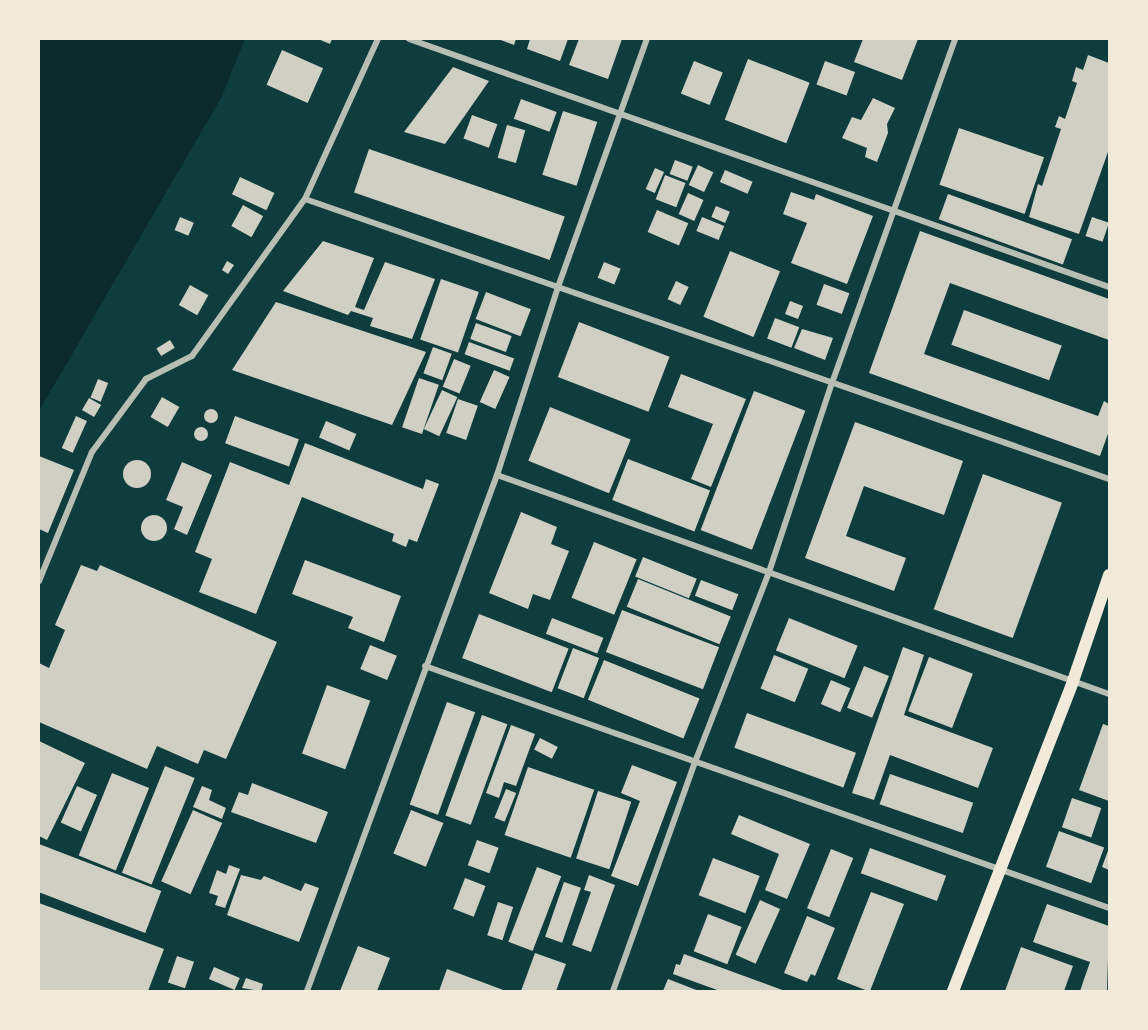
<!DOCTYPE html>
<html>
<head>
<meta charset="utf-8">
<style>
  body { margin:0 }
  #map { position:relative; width:1148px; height:1030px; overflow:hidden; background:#0f3d3e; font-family:"Noto Sans",sans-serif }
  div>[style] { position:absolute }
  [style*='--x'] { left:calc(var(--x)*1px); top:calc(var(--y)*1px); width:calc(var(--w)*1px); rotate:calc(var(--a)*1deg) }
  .water>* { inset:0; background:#0a2a2b }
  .building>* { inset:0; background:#cfcfc3; transform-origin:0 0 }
  .round { border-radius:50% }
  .minor>* { height:6px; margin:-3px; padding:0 3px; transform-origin:3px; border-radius:3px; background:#b8beb3 }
  .secondary>* { height:12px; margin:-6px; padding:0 6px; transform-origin:6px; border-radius:6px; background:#f1e9da }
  span { translate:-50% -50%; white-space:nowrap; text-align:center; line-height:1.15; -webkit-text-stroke:5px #f1e9da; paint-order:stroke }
  .frame { position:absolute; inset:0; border:40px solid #f1e9da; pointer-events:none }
</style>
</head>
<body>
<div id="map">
  <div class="water">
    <div style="clip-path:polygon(39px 39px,245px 39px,221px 98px,39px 411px)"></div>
  </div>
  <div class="building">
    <div style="clip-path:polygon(318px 39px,332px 39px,330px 44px)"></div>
    <div style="clip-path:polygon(498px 39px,516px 39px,514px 45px)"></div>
    <div style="clip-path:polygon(530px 39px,568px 39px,560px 61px,527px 49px)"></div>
    <div style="clip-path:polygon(579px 39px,622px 39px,608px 79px,569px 65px)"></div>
    <div style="clip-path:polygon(863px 39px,918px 39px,902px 80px,854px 62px)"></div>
    <div style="left:282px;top:50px;width:45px;height:38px;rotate:24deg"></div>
    <div style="clip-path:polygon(1088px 55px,1109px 63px,1109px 149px,1079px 234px,1029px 217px,1038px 184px,1042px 186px,1061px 129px,1055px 127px,1059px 116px,1065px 119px,1077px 83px,1072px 81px,1076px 67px,1083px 70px)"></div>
    <div style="left:748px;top:59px;width:66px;height:65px;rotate:21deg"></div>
    <div style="left:694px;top:61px;width:31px;height:35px;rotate:22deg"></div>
    <div style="left:825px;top:61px;width:32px;height:25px;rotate:20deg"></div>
    <div style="clip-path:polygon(453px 67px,489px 81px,445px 144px,404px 132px)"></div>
    <div style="clip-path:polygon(873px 98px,895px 108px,887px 124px,888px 133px,877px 162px,865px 157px,867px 148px,842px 138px,852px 117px,861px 120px)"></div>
    <div style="left:521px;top:99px;width:38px;height:21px;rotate:20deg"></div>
    <div style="left:563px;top:111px;width:36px;height:67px;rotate:18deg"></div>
    <div style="left:472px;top:115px;width:27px;height:25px;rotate:20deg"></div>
    <div style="left:507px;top:125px;width:19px;height:34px;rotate:16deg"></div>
    <div style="left:959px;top:128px;width:90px;height:60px;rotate:19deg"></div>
    <div style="left:369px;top:149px;width:207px;height:46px;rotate:19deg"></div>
    <div style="left:675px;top:160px;width:19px;height:15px;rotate:21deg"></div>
    <div style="left:698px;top:165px;width:17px;height:22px;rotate:25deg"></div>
    <div style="left:655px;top:168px;width:10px;height:23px;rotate:24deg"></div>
    <div style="left:725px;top:170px;width:30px;height:13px;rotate:23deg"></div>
    <div style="left:665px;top:175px;width:22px;height:26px;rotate:21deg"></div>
    <div style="left:240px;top:177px;width:38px;height:19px;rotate:25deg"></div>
    <div style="clip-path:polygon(791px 192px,814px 200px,816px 194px,873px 216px,847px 284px,791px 263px,807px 223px,783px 214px)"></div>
    <div style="left:688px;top:193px;width:17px;height:23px;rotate:24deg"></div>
    <div style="left:948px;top:194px;width:132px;height:27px;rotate:20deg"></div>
    <div style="left:243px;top:205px;width:23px;height:24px;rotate:29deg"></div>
    <div style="left:716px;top:206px;width:15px;height:12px;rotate:23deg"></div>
    <div style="left:657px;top:210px;width:34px;height:24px;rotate:23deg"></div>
    <div style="left:180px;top:217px;width:15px;height:14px;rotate:23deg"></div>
    <div style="left:702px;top:217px;width:24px;height:15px;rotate:22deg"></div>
    <div style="left:1092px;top:217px;width:18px;height:20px;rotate:19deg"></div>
    <div style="clip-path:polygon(920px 231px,1109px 299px,1109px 340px,950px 283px,924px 354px,1098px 416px,1104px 401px,1109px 404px,1109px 431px,1100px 456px,869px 373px)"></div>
    <div style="clip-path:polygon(323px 241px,374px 258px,355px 307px,364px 310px,385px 262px,435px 279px,412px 339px,370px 326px,373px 318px,351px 311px,348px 315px,283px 291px)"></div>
    <div style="left:730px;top:251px;width:54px;height:71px;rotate:22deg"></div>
    <div style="clip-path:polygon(227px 261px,234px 265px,228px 274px,222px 270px)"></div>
    <div style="left:604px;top:262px;width:18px;height:17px;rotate:22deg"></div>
    <div style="left:441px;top:279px;width:40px;height:64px;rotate:19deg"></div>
    <div style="left:676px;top:281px;width:14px;height:20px;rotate:25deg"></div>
    <div style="left:824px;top:284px;width:27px;height:22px;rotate:20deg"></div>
    <div style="left:190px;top:285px;width:21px;height:23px;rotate:29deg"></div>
    <div style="left:486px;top:292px;width:48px;height:29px;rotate:21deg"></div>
    <div style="left:790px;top:301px;width:14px;height:14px;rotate:21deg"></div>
    <div style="clip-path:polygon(276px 302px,426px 352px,392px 425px,232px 370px)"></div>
    <div style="left:964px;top:310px;width:104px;height:37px;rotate:20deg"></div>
    <div style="left:775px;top:318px;width:26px;height:22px;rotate:21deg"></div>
    <div style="left:579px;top:322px;width:97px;height:59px;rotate:21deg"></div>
    <div style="left:476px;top:323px;width:38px;height:17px;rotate:20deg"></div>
    <div style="clip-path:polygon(802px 329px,833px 338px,825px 360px,794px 348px)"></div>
    <div style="left:170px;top:340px;width:9px;height:16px;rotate:58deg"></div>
    <div style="left:469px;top:342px;width:48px;height:13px;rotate:20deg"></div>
    <div style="left:433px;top:347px;width:20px;height:28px;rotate:20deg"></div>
    <div style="left:454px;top:359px;width:18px;height:30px;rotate:22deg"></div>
    <div style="left:494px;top:370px;width:17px;height:35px;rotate:24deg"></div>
    <div style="clip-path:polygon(681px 374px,746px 399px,711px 487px,691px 479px,713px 424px,668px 407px)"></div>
    <div style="left:419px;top:378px;width:21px;height:52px;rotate:19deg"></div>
    <div style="left:98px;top:379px;width:11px;height:20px;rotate:22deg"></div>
    <div style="left:442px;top:390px;width:17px;height:43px;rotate:25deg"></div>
    <div style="left:754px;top:391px;width:55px;height:149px;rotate:21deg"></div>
    <div style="left:162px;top:397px;width:20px;height:23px;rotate:30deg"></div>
    <div style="left:89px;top:398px;width:14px;height:14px;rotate:30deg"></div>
    <div style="left:458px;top:399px;width:21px;height:36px;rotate:19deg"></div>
    <div style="left:550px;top:407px;width:87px;height:58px;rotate:22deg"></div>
    <div class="round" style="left:204px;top:409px;width:14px;height:14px"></div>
    <div style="left:76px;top:416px;width:12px;height:35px;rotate:24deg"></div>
    <div style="left:235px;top:416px;width:68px;height:29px;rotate:20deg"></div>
    <div style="left:326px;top:421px;width:33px;height:18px;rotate:23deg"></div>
    <div style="clip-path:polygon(855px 422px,963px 461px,944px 515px,864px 486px,846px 536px,906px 558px,894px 591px,805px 558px)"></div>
    <div class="round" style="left:194px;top:427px;width:14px;height:14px"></div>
    <div style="clip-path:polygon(305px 443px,423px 489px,426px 479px,439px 484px,417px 542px,409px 539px,406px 547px,392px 541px,394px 534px,302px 497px,256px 614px,199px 592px,212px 559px,195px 552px,230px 462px,289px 485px)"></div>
    <div style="clip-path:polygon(39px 456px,74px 470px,48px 533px,39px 529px)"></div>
    <div style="left:628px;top:459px;width:88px;height:44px;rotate:21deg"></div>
    <div class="round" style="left:123px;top:460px;width:28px;height:28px"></div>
    <div style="clip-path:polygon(182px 462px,212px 475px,187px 535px,174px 529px,183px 507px,166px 500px)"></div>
    <div style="left:983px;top:474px;width:84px;height:144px;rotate:20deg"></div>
    <div style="clip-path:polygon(521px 512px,557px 527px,551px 544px,569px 551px,550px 600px,533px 594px,528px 609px,489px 593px)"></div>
    <div class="round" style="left:141px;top:515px;width:26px;height:26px"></div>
    <div style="left:594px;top:542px;width:46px;height:60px;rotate:22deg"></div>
    <div style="left:643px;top:557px;width:58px;height:21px;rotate:22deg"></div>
    <div style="clip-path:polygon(305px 560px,401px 596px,384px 642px,348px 628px,353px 617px,292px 594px)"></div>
    <div style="clip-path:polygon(81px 565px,97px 571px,100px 565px,277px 642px,226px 759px,204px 750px,198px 764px,157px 746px,147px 769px,39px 722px,39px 663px,49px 668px,65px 630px,55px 625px)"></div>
    <div style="left:638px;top:579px;width:100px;height:30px;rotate:22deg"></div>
    <div style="left:701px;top:580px;width:40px;height:17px;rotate:21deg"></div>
    <div style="left:622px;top:610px;width:104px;height:45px;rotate:21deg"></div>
    <div style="left:479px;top:614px;width:96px;height:47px;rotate:21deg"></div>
    <div style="left:552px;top:618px;width:55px;height:17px;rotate:21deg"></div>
    <div style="left:789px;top:618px;width:74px;height:35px;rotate:22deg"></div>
    <div style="left:370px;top:645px;width:29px;height:26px;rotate:22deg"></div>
    <div style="clip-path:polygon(903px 647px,924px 655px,904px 715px,993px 748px,978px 788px,890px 755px,874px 800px,852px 793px)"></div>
    <div style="left:573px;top:648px;width:28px;height:43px;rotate:21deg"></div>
    <div style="left:774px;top:655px;width:37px;height:36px;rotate:22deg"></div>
    <div style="left:929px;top:657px;width:47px;height:58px;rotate:21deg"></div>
    <div style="left:604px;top:660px;width:103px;height:43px;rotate:22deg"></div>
    <div style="left:864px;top:666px;width:27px;height:45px;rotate:22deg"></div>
    <div style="left:831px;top:680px;width:21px;height:26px;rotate:23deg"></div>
    <div style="left:327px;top:685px;width:46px;height:73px;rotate:20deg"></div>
    <div style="left:447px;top:702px;width:30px;height:109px;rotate:20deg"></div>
    <div style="left:747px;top:713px;width:116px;height:37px;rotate:20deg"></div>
    <div style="left:482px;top:715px;width:27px;height:107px;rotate:20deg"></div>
    <div style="clip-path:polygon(1103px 724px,1109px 726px,1109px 801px,1079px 790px)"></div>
    <div style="clip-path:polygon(511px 725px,535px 734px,516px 786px,504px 782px,499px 798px,486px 793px)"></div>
    <div style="left:540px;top:738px;width:20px;height:13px;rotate:27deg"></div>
    <div style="clip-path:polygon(39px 741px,85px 763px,47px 840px,39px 836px)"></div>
    <div style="clip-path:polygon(632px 765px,677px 782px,638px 886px,611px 876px,640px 801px,621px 793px)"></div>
    <div style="left:165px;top:766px;width:32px;height:115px;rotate:22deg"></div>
    <div style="left:528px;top:767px;width:70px;height:72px;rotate:19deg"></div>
    <div style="left:112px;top:773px;width:40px;height:89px;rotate:22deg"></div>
    <div style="left:890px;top:774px;width:88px;height:32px;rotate:19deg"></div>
    <div style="clip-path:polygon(252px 783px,328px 812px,316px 843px,231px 812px,239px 792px,248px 795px)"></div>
    <div style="left:77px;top:786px;width:22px;height:40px;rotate:24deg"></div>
    <div style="clip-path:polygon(202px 786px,212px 790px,209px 800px,226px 808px,222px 819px,193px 807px)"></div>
    <div style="left:506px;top:789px;width:11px;height:31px;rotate:22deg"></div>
    <div style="left:598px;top:791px;width:35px;height:71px;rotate:18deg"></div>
    <div style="left:1072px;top:798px;width:31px;height:31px;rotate:19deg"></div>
    <div style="left:193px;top:810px;width:32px;height:78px;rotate:24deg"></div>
    <div style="left:411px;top:810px;width:35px;height:47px;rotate:22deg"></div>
    <div style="clip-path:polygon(739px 815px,810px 844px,787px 899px,765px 890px,779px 854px,731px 834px)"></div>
    <div style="left:1059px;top:831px;width:48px;height:38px;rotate:20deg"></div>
    <div style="left:477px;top:840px;width:23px;height:27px;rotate:20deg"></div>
    <div style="left:39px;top:844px;width:131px;height:45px;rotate:21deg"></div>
    <div style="left:870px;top:848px;width:81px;height:27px;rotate:20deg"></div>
    <div style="clip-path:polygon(1109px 848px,1109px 870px,1102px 867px)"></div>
    <div style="left:831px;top:849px;width:24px;height:64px;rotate:22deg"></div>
    <div style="left:713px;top:858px;width:50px;height:40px;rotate:21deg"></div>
    <div style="clip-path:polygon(229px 865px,240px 869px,225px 908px,215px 905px,218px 896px,209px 893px,217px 870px,226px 874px)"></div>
    <div style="left:537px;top:867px;width:26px;height:80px;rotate:21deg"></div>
    <div style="clip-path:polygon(241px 875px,261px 880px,264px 876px,301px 891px,305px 883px,319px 888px,299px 942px,227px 915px)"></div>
    <div style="clip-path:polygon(589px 875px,615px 885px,591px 952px,572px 945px,591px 892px,584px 890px)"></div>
    <div style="left:465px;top:878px;width:22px;height:33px;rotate:21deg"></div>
    <div style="left:564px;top:882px;width:18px;height:58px;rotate:19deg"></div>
    <div style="clip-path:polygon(871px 892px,904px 904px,870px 991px,868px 991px,837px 979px)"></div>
    <div style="left:760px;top:900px;width:22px;height:60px;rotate:24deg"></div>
    <div style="left:498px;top:902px;width:16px;height:35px;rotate:18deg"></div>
    <div style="clip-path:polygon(39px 903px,164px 949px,148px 991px,39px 991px)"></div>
    <div style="clip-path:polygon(1047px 904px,1109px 926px,1107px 991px,1080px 991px,1090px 962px,1033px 942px)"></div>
    <div style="left:708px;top:914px;width:36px;height:40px;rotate:21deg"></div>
    <div style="clip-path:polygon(807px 916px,835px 928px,815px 976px,811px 974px,807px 982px,784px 973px)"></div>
    <div style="clip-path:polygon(358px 946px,390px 958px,377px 991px,340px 991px)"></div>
    <div style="clip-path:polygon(1021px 947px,1073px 966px,1064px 991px,1005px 991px)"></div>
    <div style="clip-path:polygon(535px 953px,566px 964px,556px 991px,521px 991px)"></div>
    <div style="clip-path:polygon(684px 954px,785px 991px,720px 991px,673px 974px,676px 964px,680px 965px)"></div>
    <div style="left:177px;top:956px;width:18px;height:28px;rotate:19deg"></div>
    <div style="left:214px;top:967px;width:28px;height:13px;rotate:23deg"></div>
    <div style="clip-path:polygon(447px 969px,506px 991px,439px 991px)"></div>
    <div style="clip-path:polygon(246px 978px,263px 984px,261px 991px,242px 988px)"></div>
    <div style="clip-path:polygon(668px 979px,699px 991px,663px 991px)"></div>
  </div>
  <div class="minor">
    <div style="--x:409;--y:39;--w:743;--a:19.51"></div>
    <div style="--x:305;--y:199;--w:851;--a:19.2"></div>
    <div style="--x:497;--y:475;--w:650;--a:19.69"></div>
    <div style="--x:39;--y:581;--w:139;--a:-67.7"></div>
    <div style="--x:92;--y:452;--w:91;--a:-53.5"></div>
    <div style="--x:146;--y:379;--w:51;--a:-26.6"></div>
    <div style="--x:192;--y:356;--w:193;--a:-54.3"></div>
    <div style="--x:305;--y:199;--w:176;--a:-65.5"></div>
    <div style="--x:425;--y:666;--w:726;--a:19.48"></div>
    <div style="--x:307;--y:991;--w:550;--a:-69.79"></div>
    <div style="--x:497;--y:475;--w:198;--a:-72"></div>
    <div style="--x:558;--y:287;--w:263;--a:-70.3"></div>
    <div style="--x:613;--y:991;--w:243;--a:-70.3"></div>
    <div style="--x:695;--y:762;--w:204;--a:-68.7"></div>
    <div style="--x:769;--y:572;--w:199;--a:-71.6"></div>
    <div style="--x:832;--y:383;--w:365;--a:-70.3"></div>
  </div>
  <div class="secondary">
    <div style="--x:953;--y:991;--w:332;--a:-68.8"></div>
    <div style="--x:1073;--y:681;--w:112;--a:-71.2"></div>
  </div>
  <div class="frame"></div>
</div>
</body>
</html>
